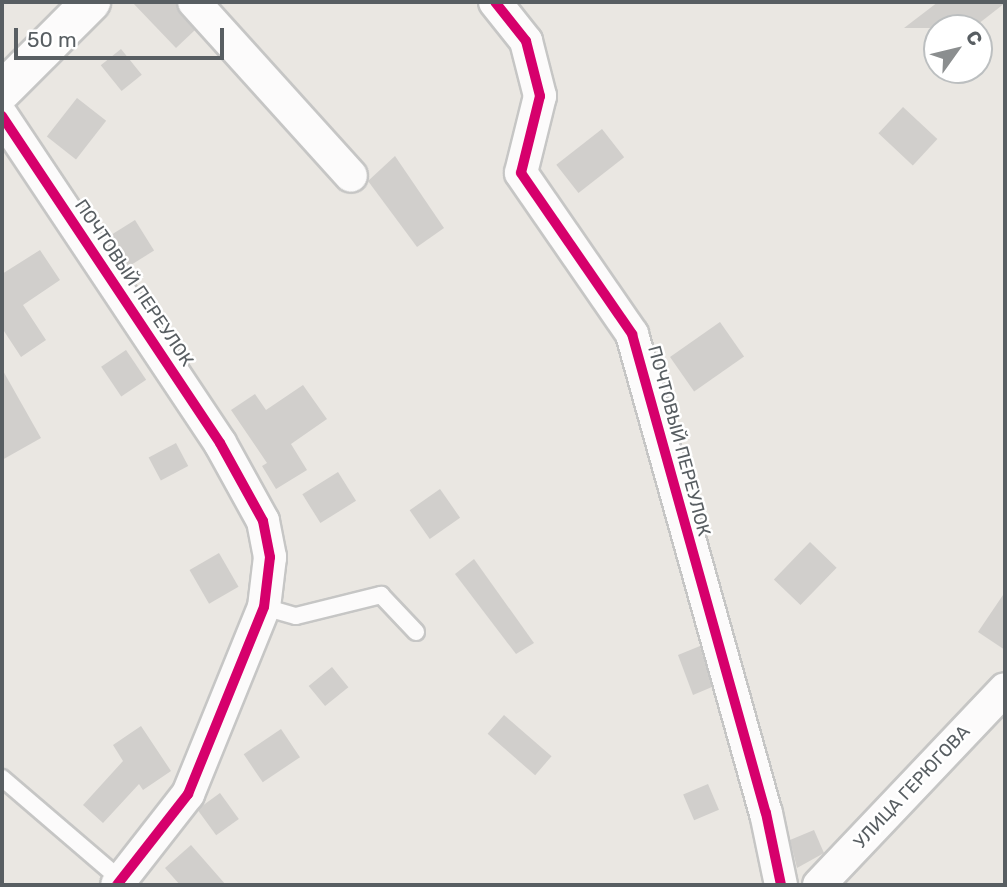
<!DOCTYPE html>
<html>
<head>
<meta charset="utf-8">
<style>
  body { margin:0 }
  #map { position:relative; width:1007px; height:887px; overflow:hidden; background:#eae7e2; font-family:Rubik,sans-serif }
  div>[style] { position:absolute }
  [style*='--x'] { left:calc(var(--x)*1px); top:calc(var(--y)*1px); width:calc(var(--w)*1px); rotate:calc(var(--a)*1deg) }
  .building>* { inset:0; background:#d1cfcc; transform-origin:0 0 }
  .roads { filter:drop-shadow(2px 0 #c6c6c5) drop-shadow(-2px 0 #c6c6c5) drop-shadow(0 2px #c6c6c5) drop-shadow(0 -2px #c6c6c5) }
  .lane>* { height:16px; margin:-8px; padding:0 8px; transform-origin:8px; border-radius:8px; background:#fcfbfb }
  .street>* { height:32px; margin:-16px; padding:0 16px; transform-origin:16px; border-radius:16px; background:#fcfbfb }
  .secondary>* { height:38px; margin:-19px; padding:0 19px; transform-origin:19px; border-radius:19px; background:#fcfbfb }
  .cycleway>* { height:10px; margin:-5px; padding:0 5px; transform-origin:5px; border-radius:5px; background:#d6006c }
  span { translate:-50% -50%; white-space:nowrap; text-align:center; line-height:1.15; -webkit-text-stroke:5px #fff; paint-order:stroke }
  .street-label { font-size:18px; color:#585e62 }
  .frame { position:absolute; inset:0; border:4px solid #585e62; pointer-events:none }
  .north { position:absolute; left:923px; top:14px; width:70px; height:70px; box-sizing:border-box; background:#fff; border:2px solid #bcbfc0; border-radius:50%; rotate:56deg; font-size:19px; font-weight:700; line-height:28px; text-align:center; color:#585e62 }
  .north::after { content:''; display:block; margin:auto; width:24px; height:32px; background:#8b8e8f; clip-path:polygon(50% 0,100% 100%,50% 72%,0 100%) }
  .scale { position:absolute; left:14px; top:28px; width:210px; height:32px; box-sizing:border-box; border:4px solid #585e62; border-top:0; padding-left:9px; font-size:21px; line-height:24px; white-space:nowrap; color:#585e62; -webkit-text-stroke:5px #fff; paint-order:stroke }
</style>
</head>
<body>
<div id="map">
  <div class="building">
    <div style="clip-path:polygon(132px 2px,176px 2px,195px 30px,176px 48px)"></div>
    <div style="clip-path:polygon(938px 2px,1005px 2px,1005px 3px,973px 28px,904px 28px)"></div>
    <div style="left:121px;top:49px;width:33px;height:26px;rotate:51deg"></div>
    <div style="left:77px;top:98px;width:37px;height:49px;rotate:38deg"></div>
    <div style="left:903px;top:107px;width:47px;height:36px;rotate:43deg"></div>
    <div style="left:602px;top:129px;width:36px;height:58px;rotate:52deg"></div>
    <div style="clip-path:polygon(395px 156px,444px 228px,417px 247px,368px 181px)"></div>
    <div style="left:135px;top:220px;width:36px;height:33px;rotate:58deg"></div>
    <div style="clip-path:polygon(40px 250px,60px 280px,23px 305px,46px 340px,21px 357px,2px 328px,2px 274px)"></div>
    <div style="left:720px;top:322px;width:42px;height:61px;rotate:55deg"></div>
    <div style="left:126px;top:350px;width:36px;height:30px;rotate:56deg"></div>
    <div style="clip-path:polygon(2px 369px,41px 438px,2px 460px)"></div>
    <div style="clip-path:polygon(303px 385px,327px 419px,291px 444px,307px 470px,276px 489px,262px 466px,267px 463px,231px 410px,255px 394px,266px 410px)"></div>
    <div style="left:176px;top:443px;width:26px;height:31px;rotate:62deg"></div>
    <div style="left:338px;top:472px;width:34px;height:42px;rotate:58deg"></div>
    <div style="left:440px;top:489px;width:35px;height:37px;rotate:55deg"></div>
    <div style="left:810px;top:542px;width:37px;height:52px;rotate:44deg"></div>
    <div style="left:219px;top:553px;width:39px;height:34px;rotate:60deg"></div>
    <div style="clip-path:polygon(474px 559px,534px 643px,516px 654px,455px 574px)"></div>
    <div style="clip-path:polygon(1005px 592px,1005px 650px,978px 632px)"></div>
    <div style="clip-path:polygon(700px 646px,712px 687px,693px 695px,678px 655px)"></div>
    <div style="left:332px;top:667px;width:26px;height:30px;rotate:51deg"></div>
    <div style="left:504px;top:715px;width:63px;height:25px;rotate:41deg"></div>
    <div style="clip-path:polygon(141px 726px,171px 771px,143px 790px,139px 784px,103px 823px,83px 805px,123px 761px,113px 745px)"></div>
    <div style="left:281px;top:729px;width:34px;height:45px;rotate:56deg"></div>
    <div style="left:708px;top:784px;width:28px;height:27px;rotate:67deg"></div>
    <div style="left:220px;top:793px;width:32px;height:28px;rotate:54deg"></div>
    <div style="clip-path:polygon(814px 830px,824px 853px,797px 868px,790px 840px)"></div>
    <div style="clip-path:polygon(191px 845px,226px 885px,180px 885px,165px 868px)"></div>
  </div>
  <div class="roads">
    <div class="lane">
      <div style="--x:264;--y:607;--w:33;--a:16"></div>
      <div style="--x:296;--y:616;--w:88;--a:-13.9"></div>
      <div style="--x:381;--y:595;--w:51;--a:46.6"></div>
      <div style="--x:2;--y:778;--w:157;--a:40.6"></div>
    </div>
    <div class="street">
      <div style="--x:194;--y:2;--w:234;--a:47.9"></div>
      <div style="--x:495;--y:2;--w:50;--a:51.5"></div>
      <div style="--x:526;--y:41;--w:57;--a:75.7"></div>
      <div style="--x:540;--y:96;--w:79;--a:103.9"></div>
      <div style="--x:521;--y:173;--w:196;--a:55.4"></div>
      <div style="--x:632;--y:334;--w:497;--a:74.4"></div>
      <div style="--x:766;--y:813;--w:74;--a:78.2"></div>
      <div style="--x:2;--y:116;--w:393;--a:56.3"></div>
      <div style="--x:220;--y:443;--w:89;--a:61.1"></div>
      <div style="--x:263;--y:521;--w:37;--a:79"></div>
      <div style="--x:270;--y:557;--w:50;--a:96.8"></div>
      <div style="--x:264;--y:607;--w:202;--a:112.1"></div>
      <div style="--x:188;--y:794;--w:115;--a:128"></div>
      <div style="--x:819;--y:885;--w:270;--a:-46.5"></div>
    </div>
    <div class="secondary">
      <div style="--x:2;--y:91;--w:126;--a:-45"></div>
    </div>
  </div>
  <div class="cycleway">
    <div style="--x:495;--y:2;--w:50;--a:51.5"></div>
    <div style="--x:526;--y:41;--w:57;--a:75.7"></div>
    <div style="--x:540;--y:96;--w:79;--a:103.9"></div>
    <div style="--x:521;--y:173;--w:196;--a:55.4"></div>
    <div style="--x:632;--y:334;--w:497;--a:74.4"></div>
    <div style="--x:766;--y:813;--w:74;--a:78.2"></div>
    <div style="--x:2;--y:116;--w:393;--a:56.3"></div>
    <div style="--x:220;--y:443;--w:89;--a:61.1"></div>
    <div style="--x:263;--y:521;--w:37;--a:79"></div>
    <div style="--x:270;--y:557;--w:50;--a:96.8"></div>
    <div style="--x:264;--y:607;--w:202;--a:112.1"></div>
    <div style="--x:188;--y:794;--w:115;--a:128"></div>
  </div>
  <div class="street-label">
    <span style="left:134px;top:283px;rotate:56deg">ПОЧТОВЫЙ ПЕРЕУЛОК</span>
    <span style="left:679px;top:441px;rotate:75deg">ПОЧТОВЫЙ ПЕРЕУЛОК</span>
    <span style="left:912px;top:787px;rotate:-47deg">УЛИЦА ГЕРЮГОВА</span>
  </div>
  <div class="frame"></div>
  <div class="north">С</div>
  <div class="scale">50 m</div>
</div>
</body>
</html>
